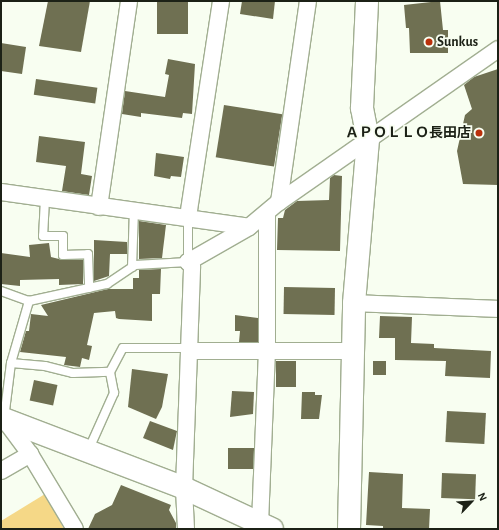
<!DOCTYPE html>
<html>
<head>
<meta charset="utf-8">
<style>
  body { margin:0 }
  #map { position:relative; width:499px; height:530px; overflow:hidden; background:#f8fef1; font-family:"Alegreya Sans","Noto Sans JP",sans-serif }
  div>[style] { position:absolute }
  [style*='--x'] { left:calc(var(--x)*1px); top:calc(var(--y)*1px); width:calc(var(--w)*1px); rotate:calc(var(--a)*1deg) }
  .green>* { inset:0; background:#f5d887 }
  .building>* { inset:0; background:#6f7052; transform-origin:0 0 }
  .path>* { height:2.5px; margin-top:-1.25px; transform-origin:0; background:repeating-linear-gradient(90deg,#a1a79b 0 3px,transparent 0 5px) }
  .roads { filter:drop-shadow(1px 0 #a1ae91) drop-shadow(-1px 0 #a1ae91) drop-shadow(0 1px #a1ae91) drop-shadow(0 -1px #a1ae91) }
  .lane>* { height:8px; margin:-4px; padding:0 4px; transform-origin:4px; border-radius:4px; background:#fff }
  .street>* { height:16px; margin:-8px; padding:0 8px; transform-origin:8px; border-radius:8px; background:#fff }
  .secondary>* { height:22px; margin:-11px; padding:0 11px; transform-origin:11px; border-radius:11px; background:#fff }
  .dots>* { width:11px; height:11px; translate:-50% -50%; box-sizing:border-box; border:2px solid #f8fef1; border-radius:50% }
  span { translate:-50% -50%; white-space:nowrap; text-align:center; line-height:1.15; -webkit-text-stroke:3.5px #f8fef1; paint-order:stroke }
  .poi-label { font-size:14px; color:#1c2116; font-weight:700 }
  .left { translate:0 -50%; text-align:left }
  .right { translate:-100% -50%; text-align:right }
  .frame { position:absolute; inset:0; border:2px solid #1c2116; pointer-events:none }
  .north { position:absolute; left:451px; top:482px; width:40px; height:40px; -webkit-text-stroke:3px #f8fef1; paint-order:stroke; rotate:65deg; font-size:11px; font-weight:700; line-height:16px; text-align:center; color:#1c2116 }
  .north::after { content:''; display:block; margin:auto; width:14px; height:18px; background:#1c2116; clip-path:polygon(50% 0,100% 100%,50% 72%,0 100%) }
</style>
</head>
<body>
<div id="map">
  <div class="green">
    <div style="clip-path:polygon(45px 494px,64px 529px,1px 529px,1px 521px)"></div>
  </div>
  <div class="building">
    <div style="clip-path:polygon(48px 1px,90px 1px,81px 52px,39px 46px)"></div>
    <div style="left:157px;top:1px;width:31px;height:33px"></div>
    <div style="clip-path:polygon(242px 1px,275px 1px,273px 19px,240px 14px)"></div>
    <div style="clip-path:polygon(440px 1px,443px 30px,448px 30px,448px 53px,410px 53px,409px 28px,406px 28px,404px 5px)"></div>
    <div style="clip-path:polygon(1px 43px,26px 47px,22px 74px,1px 71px)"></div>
    <div style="clip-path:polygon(168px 59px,195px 64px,192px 114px,183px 113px,182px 118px,141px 113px,141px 117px,122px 114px,125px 91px,165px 97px,169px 75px,165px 74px)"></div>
    <div style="clip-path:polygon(498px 69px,498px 185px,463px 184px,457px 151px,465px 115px,472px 109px,464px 85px,474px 77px)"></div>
    <div style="left:36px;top:79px;width:62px;height:16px;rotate:8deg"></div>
    <div style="left:224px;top:105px;width:59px;height:53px;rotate:9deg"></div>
    <div style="clip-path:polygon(39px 136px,85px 142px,81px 174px,92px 176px,89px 195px,62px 191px,66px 166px,36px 162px)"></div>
    <div style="clip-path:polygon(156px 153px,184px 157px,181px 177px,171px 176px,170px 179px,154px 176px)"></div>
    <div style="clip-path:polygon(334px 175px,342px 176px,340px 251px,277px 250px,278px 218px,283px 218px,285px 210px,297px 201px,329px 200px,330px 178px)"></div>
    <div style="clip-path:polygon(139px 221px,166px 225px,162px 258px,139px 259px)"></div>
    <div style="clip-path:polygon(94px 240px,127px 242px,127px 254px,110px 254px,109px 276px,94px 281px)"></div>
    <div style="clip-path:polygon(49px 243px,51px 257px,63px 260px,83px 260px,83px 284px,59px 285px,59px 279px,20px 280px,20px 286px,1px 284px,1px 253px,30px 257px,29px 245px)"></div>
    <div style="clip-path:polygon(161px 269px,160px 294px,152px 294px,152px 321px,119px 319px,116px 318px,115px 311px,94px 313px,87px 345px,92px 346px,89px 360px,82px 358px,80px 367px,64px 365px,66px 357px,20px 352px,26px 331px,29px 331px,31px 314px,48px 316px,41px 305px,108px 289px,133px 289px,133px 278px,139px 278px,139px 270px)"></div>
    <div style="left:284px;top:287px;width:51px;height:27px;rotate:1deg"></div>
    <div style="clip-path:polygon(235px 315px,258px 318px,258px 342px,239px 342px,240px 331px,235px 331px)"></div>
    <div style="clip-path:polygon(380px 316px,412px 317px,411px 343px,434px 344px,434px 348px,491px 351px,490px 378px,445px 376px,446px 361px,395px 360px,395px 338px,379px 338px)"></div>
    <div style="left:276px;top:361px;width:20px;height:26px"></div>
    <div style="left:373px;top:361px;width:13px;height:14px"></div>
    <div style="clip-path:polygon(132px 369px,168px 374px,162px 407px,156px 419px,128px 407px)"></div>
    <div style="left:34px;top:380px;width:24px;height:21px;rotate:12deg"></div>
    <div style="clip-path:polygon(232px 391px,254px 392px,253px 414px,230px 417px)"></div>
    <div style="clip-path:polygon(302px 392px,315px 392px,315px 395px,322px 395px,319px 419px,301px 419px)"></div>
    <div style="left:447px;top:411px;width:39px;height:31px;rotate:3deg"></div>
    <div style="clip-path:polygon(150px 421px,177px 431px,173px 450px,143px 438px)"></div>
    <div style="left:228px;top:448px;width:26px;height:21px"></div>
    <div style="clip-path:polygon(369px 472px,403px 474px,402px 508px,430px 509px,429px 529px,383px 529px,383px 526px,366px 525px)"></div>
    <div style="left:442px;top:473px;width:34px;height:25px;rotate:2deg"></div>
    <div style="clip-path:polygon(121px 485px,171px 505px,169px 510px,176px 523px,176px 529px,88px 529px,95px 514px,112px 505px)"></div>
  </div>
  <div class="path">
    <div style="--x:32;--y:529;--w:2;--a:0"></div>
  </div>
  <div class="roads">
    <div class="lane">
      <div style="--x:45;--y:199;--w:37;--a:93"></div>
      <div style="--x:43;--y:236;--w:20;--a:0"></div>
      <div style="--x:63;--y:236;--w:19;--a:90"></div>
      <div style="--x:63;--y:255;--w:25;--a:-2"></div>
      <div style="--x:88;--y:254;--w:34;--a:88"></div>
      <div style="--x:132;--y:267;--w:56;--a:-88"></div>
      <div style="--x:1;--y:291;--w:30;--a:20"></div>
      <div style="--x:29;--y:301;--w:80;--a:-12.3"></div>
      <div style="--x:107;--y:284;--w:34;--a:-34"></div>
      <div style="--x:135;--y:265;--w:53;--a:-3.2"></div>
      <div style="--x:188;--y:262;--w:45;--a:-90"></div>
      <div style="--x:11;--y:363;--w:34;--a:5"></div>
      <div style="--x:45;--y:366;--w:29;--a:14"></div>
      <div style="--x:73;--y:373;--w:37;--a:-2"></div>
      <div style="--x:110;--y:372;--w:27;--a:-62"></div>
      <div style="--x:123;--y:348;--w:66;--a:0"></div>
      <div style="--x:4;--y:419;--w:56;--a:-82.9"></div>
      <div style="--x:11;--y:363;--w:65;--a:-73.8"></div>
      <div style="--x:88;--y:451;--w:64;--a:-65.9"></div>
      <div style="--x:114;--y:393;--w:21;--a:-101"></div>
    </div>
    <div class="street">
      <div style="--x:1;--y:192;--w:250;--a:8"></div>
      <div style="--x:279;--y:202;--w:203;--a:-81.8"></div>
      <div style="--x:99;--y:207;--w:208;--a:-81.7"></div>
      <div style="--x:188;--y:217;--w:219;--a:-81.3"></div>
      <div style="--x:354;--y:303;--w:144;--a:2.4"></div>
      <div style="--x:189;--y:351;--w:165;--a:0"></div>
      <div style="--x:4;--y:419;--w:44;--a:53.4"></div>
      <div style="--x:30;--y:454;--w:87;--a:59"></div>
      <div style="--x:1;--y:471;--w:34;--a:-30"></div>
      <div style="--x:260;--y:524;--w:173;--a:-87.7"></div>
      <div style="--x:267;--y:351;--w:138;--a:-90"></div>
      <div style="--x:186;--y:529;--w:41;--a:-92.8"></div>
      <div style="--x:184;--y:488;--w:222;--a:-87.9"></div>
      <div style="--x:192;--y:266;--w:6;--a:-135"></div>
      <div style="--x:188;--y:262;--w:70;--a:-29.8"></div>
      <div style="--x:249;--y:227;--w:39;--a:-40"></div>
      <div style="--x:279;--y:202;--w:267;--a:-34.9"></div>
    </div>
    <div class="secondary">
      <div style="--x:1;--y:418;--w:196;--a:20.9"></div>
      <div style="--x:184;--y:488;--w:97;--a:25"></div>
      <div style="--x:349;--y:529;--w:226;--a:-88.7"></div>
      <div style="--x:354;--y:303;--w:165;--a:-85.1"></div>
      <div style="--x:368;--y:139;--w:32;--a:-101"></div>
      <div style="--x:362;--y:108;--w:107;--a:-87.3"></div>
    </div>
  </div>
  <div class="dots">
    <div style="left:429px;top:42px;background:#ba300b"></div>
    <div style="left:479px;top:133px;background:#ba300b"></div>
  </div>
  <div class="poi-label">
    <span class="left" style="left:437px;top:42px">Sunkus</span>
    <span class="right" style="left:471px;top:133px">ＡＰＯＬＬＯ長田店</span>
  </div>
  <div class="frame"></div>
  <div class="north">N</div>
</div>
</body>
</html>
